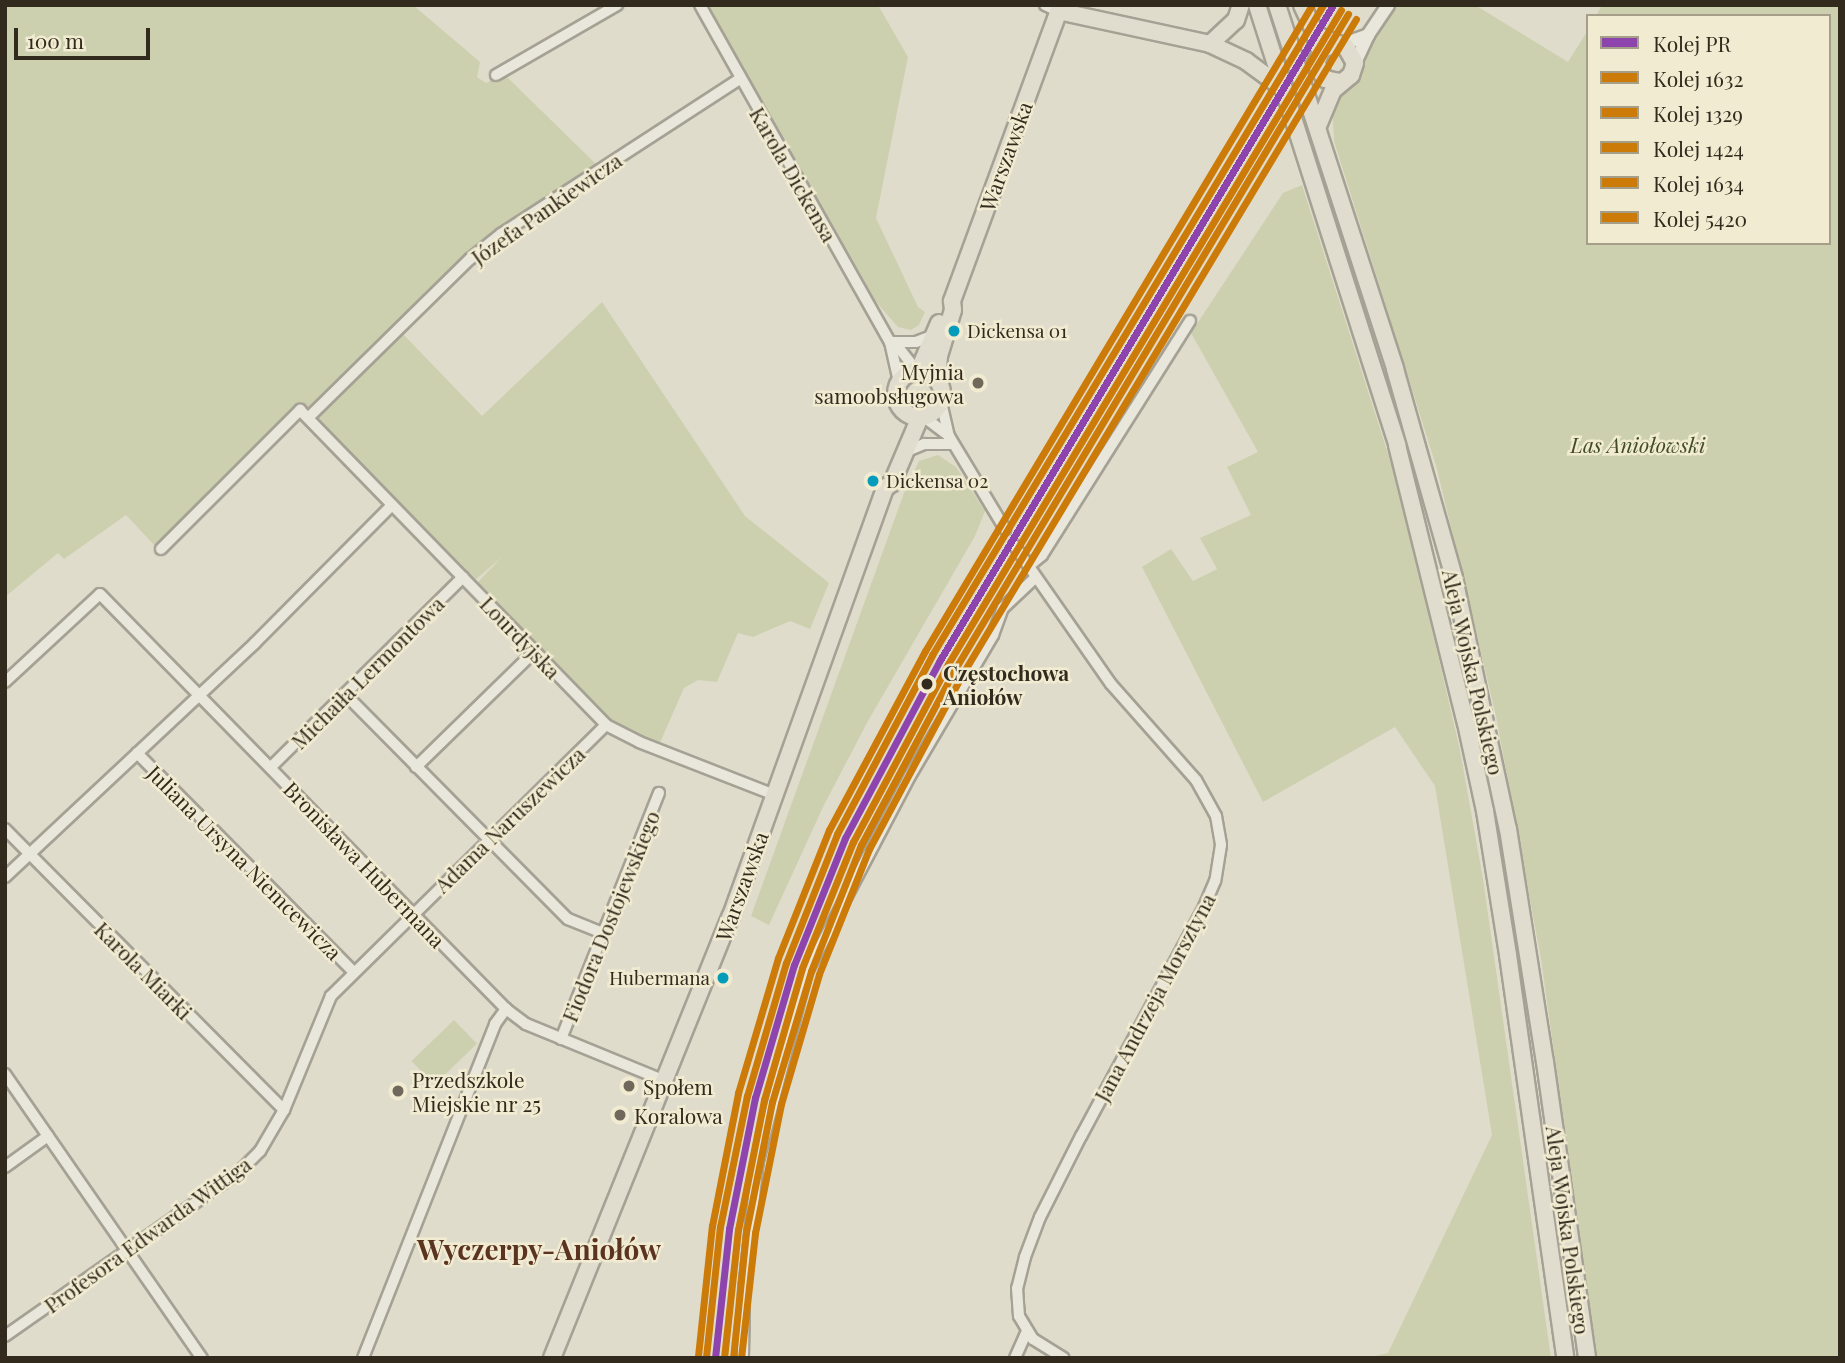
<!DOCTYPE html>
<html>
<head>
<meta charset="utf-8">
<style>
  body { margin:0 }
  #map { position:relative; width:1845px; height:1363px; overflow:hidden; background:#e0dccb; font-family:"Playfair Display",serif }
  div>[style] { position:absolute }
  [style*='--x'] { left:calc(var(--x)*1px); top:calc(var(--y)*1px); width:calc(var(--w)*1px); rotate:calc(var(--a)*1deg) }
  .green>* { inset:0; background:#ccd0af; transform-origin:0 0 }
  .roads { filter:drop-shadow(2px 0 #a5a194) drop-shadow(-2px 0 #a5a194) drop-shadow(0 2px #a5a194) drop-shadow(0 -2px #a5a194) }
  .minor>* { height:10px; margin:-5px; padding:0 5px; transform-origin:5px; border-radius:5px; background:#e9e6dc }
  .tertiary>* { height:12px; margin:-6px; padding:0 6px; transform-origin:6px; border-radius:6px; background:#e9e6dc }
  .primary>* { height:16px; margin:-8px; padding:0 8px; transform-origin:8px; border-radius:8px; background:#e1ddce }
  .primary>.ring { margin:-8px; padding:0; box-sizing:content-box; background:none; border:16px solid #e1ddce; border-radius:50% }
  .rail-1>* { height:7px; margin:-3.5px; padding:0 3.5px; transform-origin:3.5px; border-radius:3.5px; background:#8e44ad }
  .rail-2>* { height:7px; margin:-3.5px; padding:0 3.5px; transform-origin:3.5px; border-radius:3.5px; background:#cc7a08 }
  .rail-3>* { height:7px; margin:-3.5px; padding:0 3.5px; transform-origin:3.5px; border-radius:3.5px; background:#cc7a08 }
  .rail-4>* { height:7px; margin:-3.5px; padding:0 3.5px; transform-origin:3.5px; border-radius:3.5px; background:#cc7a08 }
  .rail-5>* { height:7px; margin:-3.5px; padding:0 3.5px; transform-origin:3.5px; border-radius:3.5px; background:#cc7a08 }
  .rail-6>* { height:7px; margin:-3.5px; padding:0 3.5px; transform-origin:3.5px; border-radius:3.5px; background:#cc7a08 }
  .dots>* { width:19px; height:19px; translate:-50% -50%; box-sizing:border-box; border:4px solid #f1ebd1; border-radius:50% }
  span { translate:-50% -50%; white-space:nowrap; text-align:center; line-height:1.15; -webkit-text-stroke:5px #f1ebd1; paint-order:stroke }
  .bus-label { font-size:19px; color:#332a1e }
  .left { translate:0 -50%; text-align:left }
  .right { translate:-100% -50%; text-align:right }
  .street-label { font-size:21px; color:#332a1e }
  .poi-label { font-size:21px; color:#332a1e }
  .park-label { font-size:21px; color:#404d26; font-style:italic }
  .stop-label { font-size:21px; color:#332a1e; font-weight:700 }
  .district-label { font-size:28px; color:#5b3321; font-weight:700 }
  .frame { position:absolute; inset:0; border:7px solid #332a1e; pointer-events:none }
  .legend { position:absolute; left:1586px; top:14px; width:245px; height:231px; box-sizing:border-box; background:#f1ebd1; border:2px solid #a59e89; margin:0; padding:9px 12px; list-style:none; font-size:21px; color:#332a1e }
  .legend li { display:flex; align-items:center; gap:14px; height:35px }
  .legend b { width:35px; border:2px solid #a59e89 }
  .scale { position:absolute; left:14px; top:28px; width:136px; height:32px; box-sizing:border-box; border:4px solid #332a1e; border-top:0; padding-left:9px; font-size:21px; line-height:24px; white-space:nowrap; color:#332a1e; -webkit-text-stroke:5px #f1ebd1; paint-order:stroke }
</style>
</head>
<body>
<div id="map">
  <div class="green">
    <div style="clip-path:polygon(5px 5px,413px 5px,480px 62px,477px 77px,486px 83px,504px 74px,596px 164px,477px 247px,443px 279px,381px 352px,402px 333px,482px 416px,602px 302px,745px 516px,829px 583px,810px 629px,790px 621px,753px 637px,738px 633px,717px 682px,698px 680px,684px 688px,659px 745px,623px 730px,610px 721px,476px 584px,502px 557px,474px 581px,302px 405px,156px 547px,126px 515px,64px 559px,58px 553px,5px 597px)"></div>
    <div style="clip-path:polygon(708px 5px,878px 5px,908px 57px,876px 218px,918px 307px,925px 312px,919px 325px,911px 330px,898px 327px,863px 287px,761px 108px)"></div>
    <div style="clip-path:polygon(1394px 5px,1475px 5px,1568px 62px,1588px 30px,1588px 243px,1829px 243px,1829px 16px,1596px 16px,1602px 5px,1840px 5px,1840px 1358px,1597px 1358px,1541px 959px,1496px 716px,1437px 469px,1334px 141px,1332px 103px)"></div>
    <div style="clip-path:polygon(1302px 185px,1399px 488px,1460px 750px,1483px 879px,1551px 1358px,1367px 1358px,1388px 1353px,1492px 1135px,1435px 786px,1395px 727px,1263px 802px,1142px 567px,1171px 549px,1193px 581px,1217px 569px,1200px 538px,1251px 515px,1227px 467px,1258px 452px,1191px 333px,1283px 193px)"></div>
    <div style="clip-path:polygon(938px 455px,956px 467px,985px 511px,975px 536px,868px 721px,823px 807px,769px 925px,751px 916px,904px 493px,919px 461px)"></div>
    <div style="left:454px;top:1020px;width:33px;height:59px;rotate:46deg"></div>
  </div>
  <div class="roads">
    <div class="minor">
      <div style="--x:700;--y:5;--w:387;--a:60.6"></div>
      <div style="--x:890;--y:342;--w:41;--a:77.3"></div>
      <div style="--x:1045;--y:5;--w:14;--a:25"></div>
      <div style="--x:496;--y:75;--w:140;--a:-30"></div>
      <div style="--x:890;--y:342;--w:26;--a:0"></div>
      <div style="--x:916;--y:342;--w:19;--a:-21"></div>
      <div style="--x:895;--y:343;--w:34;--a:52"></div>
      <div style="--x:941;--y:402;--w:35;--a:77"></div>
      <div style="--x:309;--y:417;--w:226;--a:-44.5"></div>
      <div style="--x:470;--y:259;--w:40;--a:-39"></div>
      <div style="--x:501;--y:234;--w:285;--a:-33"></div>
      <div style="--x:924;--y:417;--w:31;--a:37"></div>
      <div style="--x:949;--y:436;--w:109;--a:58.9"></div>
      <div style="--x:905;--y:452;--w:21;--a:-23"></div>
      <div style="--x:924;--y:444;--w:29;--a:0"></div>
      <div style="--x:1014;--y:545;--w:169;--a:55.1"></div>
      <div style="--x:1111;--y:684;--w:128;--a:48.5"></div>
      <div style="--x:1196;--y:780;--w:41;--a:60.9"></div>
      <div style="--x:1216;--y:816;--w:29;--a:80"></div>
      <div style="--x:1221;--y:845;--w:36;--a:99"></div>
      <div style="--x:1215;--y:881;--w:28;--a:113"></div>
      <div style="--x:1204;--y:907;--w:260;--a:118.2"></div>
      <div style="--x:1081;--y:1136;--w:91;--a:116.8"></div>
      <div style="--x:1040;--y:1217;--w:43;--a:110.6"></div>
      <div style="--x:1025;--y:1257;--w:32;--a:104"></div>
      <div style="--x:1017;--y:1288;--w:28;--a:86"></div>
      <div style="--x:1019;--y:1316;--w:27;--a:59"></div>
      <div style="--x:1033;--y:1339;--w:36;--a:32"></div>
      <div style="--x:161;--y:549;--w:197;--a:-45"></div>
      <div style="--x:300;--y:410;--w:439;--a:45.8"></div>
      <div style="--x:606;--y:725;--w:37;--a:27"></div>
      <div style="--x:639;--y:742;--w:146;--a:21.3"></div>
      <div style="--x:1029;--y:566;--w:17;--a:-40"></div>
      <div style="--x:1042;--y:555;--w:277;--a:-57.7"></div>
      <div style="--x:5;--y:682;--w:129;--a:-42.8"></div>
      <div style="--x:100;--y:594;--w:581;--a:45.63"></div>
      <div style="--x:506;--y:1009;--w:25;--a:37"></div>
      <div style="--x:526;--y:1024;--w:150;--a:22.3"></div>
      <div style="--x:345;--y:694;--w:317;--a:45.3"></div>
      <div style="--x:568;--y:919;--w:37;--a:22"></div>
      <div style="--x:137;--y:753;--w:307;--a:45.3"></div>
      <div style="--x:271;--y:767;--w:270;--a:-44.7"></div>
      <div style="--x:416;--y:767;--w:166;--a:-44.3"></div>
      <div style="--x:5;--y:829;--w:396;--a:45.2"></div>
      <div style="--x:5;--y:877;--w:342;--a:-43.1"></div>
      <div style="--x:255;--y:643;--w:194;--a:-45.2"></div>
      <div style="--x:561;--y:1039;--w:265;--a:-68.3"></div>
      <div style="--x:5;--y:1074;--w:346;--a:55.3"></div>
      <div style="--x:5;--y:1167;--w:53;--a:-35.8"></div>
      <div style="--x:5;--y:1336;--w:286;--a:-35"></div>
      <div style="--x:239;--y:1172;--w:30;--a:-45"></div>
      <div style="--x:260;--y:1151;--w:48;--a:-59.7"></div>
      <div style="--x:284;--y:1110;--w:123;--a:-67.6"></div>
      <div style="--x:331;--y:996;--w:386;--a:-44.6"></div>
      <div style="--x:363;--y:1358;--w:359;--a:-68.4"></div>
      <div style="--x:495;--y:1024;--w:19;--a:-54"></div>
      <div style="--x:743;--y:1358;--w:69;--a:-89.2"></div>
      <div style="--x:744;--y:1289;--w:129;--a:-83.8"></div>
      <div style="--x:758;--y:1161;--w:195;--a:-75.5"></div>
      <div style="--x:807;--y:972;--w:221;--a:-62.3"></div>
      <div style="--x:910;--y:776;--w:164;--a:-59.5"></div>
      <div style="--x:993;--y:635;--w:29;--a:-70"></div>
      <div style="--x:1003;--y:608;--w:45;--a:-43.2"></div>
      <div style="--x:1015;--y:1358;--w:30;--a:-66"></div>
    </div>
    <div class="tertiary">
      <div style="--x:1341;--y:45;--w:29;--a:-20"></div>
      <div style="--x:1355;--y:63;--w:31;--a:-65"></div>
      <div style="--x:1368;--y:35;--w:36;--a:-56"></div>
    </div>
    <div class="primary">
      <div style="--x:1257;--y:5;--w:462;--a:72.3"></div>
      <div style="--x:1397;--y:445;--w:286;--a:76.1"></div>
      <div style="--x:1466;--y:723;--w:90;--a:77.8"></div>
      <div style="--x:1485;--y:811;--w:146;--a:80.9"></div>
      <div style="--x:1508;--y:955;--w:407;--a:81.9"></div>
      <div style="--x:1277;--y:5;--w:383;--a:72"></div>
      <div style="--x:1395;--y:369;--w:217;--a:74.2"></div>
      <div style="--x:1454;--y:578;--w:257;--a:77.9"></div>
      <div style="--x:1508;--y:829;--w:236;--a:81"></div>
      <div style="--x:1545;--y:1062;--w:299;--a:81.9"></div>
      <div style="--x:1302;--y:5;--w:33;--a:65"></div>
      <div style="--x:1316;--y:35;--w:9;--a:90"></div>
      <div style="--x:1058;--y:11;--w:156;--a:12.2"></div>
      <div style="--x:1210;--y:44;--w:40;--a:25"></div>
      <div style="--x:1246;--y:61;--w:47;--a:36.4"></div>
      <div style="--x:1316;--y:35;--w:32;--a:22"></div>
      <div style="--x:1346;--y:47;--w:18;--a:61"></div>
      <div style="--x:1355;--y:63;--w:13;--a:108"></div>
      <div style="--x:1351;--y:75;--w:23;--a:140"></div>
      <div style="--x:1333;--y:90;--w:41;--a:112.8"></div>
      <div style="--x:1210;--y:44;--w:35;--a:-43"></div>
      <div style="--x:1236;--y:20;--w:16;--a:-72"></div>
      <div style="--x:1336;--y:44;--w:15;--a:160"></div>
      <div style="--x:1322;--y:49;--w:15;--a:113"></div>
      <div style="--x:1316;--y:63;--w:18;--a:61"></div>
      <div style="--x:1325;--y:79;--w:14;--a:12"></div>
      <div style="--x:919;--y:370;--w:51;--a:-66.9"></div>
      <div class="ring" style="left:896px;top:371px;width:30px;height:30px"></div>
      <div style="--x:937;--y:379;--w:23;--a:-85"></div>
      <div style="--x:939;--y:356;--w:48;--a:-73.1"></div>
      <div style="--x:953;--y:310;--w:9;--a:-96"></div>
      <div style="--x:952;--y:301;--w:315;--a:-69.8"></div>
      <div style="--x:552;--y:1358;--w:477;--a:-68"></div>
      <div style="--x:731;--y:916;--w:455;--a:-70.2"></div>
      <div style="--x:885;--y:488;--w:9;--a:-36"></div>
      <div style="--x:892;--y:483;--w:72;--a:-67"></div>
    </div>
  </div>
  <div class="rail-1">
    <div style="--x:715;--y:1358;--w:130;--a:-83.8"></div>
    <div style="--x:729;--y:1229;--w:134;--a:-78.8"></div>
    <div style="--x:755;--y:1098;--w:139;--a:-73.7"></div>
    <div style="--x:794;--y:965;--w:137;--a:-68.1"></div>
    <div style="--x:845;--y:838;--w:202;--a:-61.9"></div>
    <div style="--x:940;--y:660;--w:764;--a:-59.04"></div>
  </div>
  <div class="rail-2">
    <div style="--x:724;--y:1358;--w:129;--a:-83.8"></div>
    <div style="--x:738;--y:1230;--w:133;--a:-78.7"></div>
    <div style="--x:764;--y:1100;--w:137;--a:-73.9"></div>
    <div style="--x:802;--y:968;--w:136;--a:-68"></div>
    <div style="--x:853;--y:842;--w:202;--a:-61.9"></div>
    <div style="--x:948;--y:664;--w:763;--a:-59"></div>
  </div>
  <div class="rail-3">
    <div style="--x:706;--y:1357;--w:131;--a:-83.9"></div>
    <div style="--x:720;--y:1227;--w:134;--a:-78.4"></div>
    <div style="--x:747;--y:1096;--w:139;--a:-73.7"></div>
    <div style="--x:786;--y:963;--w:139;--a:-68.4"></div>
    <div style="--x:837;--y:834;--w:203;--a:-62"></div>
    <div style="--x:932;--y:655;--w:759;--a:-58.97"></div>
  </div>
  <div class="rail-4">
    <div style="--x:733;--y:1358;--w:127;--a:-84.1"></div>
    <div style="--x:746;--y:1232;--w:133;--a:-78.7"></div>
    <div style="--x:772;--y:1102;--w:137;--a:-73.4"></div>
    <div style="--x:811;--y:971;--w:136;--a:-68.4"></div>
    <div style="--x:861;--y:845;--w:200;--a:-61.9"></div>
    <div style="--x:955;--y:669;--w:764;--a:-59.04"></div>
  </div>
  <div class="rail-5">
    <div style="--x:698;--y:1356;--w:131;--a:-83.9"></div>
    <div style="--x:712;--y:1226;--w:136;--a:-78.9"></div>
    <div style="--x:738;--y:1093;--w:141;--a:-73.5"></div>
    <div style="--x:778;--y:958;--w:138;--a:-68.3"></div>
    <div style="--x:829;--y:830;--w:203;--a:-61.8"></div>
    <div style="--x:925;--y:651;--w:753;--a:-59.08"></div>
  </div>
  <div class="rail-6">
    <div style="--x:741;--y:1358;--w:126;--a:-83.6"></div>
    <div style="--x:755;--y:1233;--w:132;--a:-78.6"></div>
    <div style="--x:781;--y:1104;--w:135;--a:-73.7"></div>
    <div style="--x:819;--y:974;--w:135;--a:-68.2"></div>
    <div style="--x:869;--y:849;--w:200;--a:-61.9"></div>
    <div style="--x:963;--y:673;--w:763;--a:-59"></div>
  </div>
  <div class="dots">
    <div style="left:954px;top:331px;background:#059cbc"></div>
    <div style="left:978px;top:383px;background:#70685b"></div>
    <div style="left:873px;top:481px;background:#059cbc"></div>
    <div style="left:927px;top:684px;background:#332a1e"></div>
    <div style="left:723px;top:978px;background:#059cbc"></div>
    <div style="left:629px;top:1086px;background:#70685b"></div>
    <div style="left:398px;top:1091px;background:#70685b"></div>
    <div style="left:620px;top:1115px;background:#70685b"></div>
  </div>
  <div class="bus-label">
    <span class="left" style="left:967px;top:331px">Dickensa 01</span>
    <span class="left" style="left:886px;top:481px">Dickensa 02</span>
    <span class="right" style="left:710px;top:978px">Hubermana</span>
  </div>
  <div class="street-label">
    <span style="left:1005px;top:156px;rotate:-70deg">Warszawska</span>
    <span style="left:794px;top:174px;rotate:60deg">Karola Dickensa</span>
    <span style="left:546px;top:208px;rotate:-35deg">Józefa Pankiewicza</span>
    <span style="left:521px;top:637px;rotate:46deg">Lourdyjska</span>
    <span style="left:367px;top:672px;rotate:-45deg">Michaiła Lermontowa</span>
    <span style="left:1474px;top:672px;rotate:77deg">Aleja Wojska Polskiego</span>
    <span style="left:509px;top:819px;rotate:-44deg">Adama Naruszewicza</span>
    <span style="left:245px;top:862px;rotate:45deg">Juliana Ursyna Niemcewicza</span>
    <span style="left:365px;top:864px;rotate:46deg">Bronisława Hubermana</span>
    <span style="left:741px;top:886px;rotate:-70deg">Warszawska</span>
    <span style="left:610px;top:916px;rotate:-68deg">Fiodora Dostojewskiego</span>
    <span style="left:144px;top:970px;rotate:45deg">Karola Miarki</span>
    <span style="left:1154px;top:997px;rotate:-62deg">Jana Andrzeja Morsztyna</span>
    <span style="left:1569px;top:1230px;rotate:82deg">Aleja Wojska Polskiego</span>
    <span style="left:147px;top:1234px;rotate:-36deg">Profesora Edwarda Wittiga</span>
  </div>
  <div class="poi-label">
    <span class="right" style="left:964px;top:383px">Myjnia<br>samoobsługowa</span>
    <span class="left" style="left:412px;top:1091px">Przedszkole<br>Miejskie nr 25</span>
    <span class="left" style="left:643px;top:1086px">Społem</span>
    <span class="left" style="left:634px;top:1115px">Koralowa</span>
  </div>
  <div class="park-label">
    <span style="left:1638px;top:444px">Las Aniołowski</span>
  </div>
  <div class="stop-label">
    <span class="left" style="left:943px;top:684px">Częstochowa<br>Aniołów</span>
  </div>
  <div class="district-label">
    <span style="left:539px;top:1249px">Wyczerpy-Aniołów</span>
  </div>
  <div class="frame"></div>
  <ul class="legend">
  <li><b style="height:9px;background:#8e44ad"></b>Kolej PR</li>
  <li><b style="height:9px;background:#cc7a08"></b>Kolej 1632</li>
  <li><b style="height:9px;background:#cc7a08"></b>Kolej 1329</li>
  <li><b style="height:9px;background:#cc7a08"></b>Kolej 1424</li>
  <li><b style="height:9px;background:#cc7a08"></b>Kolej 1634</li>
  <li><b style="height:9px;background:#cc7a08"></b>Kolej 5420</li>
  </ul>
  <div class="scale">100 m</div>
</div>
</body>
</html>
